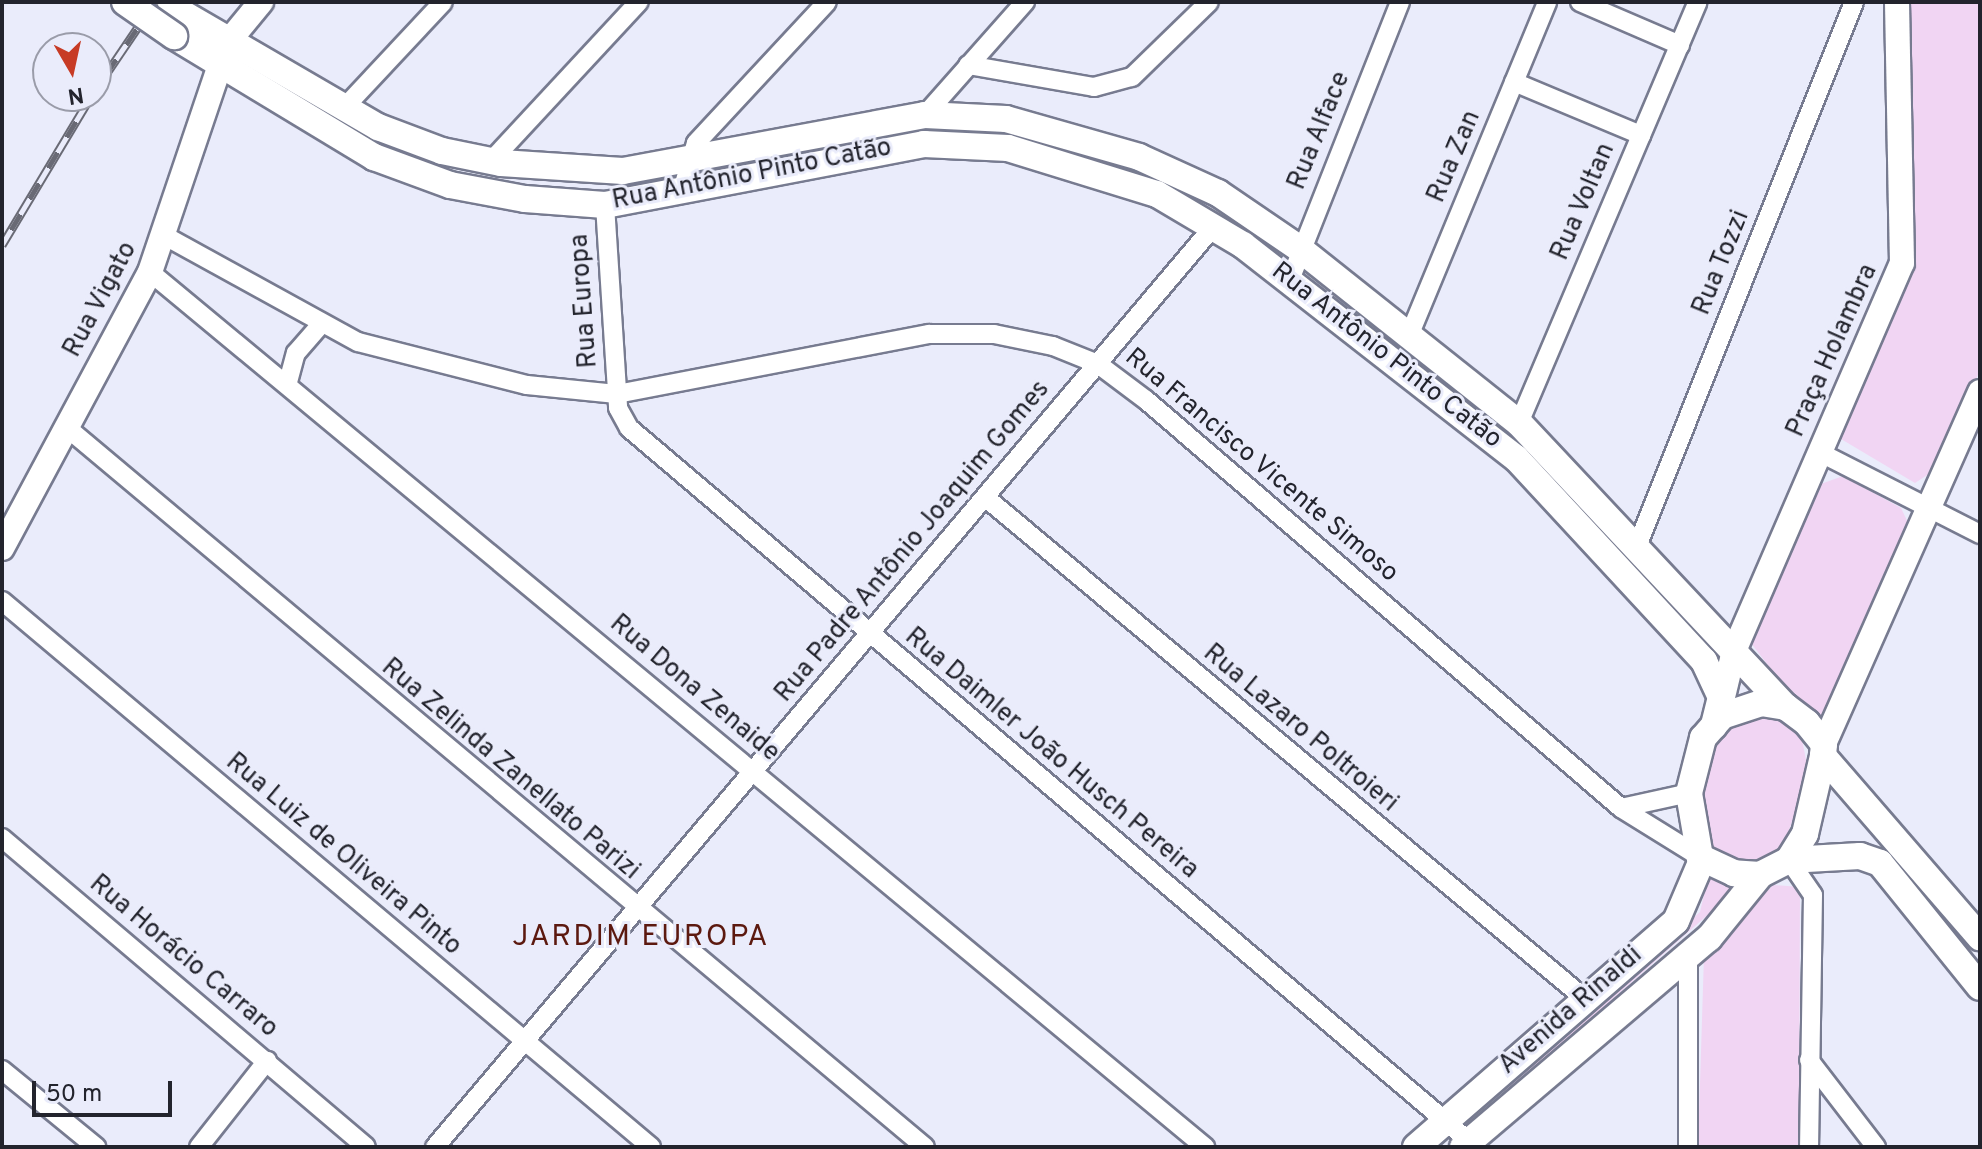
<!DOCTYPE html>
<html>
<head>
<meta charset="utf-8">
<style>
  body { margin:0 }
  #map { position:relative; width:1982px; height:1149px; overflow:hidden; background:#eaecfb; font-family:Overpass,sans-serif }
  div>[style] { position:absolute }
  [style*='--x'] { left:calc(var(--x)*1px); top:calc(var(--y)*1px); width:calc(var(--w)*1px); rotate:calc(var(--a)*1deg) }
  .green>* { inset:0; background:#f1d5f3 }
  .roads { filter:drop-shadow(2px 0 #777b90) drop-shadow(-2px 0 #777b90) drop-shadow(0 2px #777b90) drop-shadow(0 -2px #777b90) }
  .minor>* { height:18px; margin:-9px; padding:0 9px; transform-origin:9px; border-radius:9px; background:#fff }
  .tertiary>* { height:24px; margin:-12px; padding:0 12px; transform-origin:12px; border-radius:12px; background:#fff }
  .secondary>* { height:26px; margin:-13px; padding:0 13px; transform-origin:13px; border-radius:13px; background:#fff }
  .rail>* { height:9px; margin-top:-4.5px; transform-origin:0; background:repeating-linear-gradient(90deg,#eaecfb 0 18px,#696a75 0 36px); box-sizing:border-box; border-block:2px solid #696a75 }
  .bridges { filter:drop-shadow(2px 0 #777b90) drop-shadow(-2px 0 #777b90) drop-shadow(0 2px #777b90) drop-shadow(0 -2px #777b90) }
  .secondary-bridge>* { height:26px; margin:-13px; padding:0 13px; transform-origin:13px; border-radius:13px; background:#fff }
  span { translate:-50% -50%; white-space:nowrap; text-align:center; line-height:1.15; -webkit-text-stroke:6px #eaecfb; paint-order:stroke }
  .street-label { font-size:26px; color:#23242d }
  .quarter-label { font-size:30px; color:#5c190f; letter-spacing:2px }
  .frame { position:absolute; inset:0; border:4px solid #23242d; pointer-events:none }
  .north { position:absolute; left:32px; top:32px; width:80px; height:80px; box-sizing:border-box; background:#eaecfb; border:2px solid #9a9ca9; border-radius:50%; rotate:171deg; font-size:22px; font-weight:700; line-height:32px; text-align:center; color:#23242d }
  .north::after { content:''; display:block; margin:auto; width:28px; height:36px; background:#c73b25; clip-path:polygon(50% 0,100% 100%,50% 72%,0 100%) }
  .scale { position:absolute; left:32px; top:1081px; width:140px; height:36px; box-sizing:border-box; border:4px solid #23242d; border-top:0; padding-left:10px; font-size:24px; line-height:28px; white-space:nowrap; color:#23242d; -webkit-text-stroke:6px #eaecfb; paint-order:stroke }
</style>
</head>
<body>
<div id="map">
  <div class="green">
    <div style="clip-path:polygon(1908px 2px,1980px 2px,1980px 370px,1938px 468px,1915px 483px,1841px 439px,1904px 285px)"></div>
    <div style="clip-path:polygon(1843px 476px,1901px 508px,1911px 529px,1819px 720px,1808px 718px,1751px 643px,1818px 485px)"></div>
    <div style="clip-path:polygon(1772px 713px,1801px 734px,1809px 776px,1779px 857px,1742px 868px,1711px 850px,1698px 810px,1719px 733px,1734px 716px)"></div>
    <div style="clip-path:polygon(1709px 873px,1735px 886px,1729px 896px,1505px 1094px,1503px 1086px,1700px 912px)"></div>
    <div style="clip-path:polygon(1773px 885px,1800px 887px,1799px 1147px,1698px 1147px,1704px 955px)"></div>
  </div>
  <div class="roads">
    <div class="minor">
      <div style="--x:1580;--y:2;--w:109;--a:23.3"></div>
      <div style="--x:968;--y:65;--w:128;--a:9.9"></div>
      <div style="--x:1094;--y:87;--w:39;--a:-15"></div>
      <div style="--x:1132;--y:77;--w:107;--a:-44.2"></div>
      <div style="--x:1514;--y:82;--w:138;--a:22.7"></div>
      <div style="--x:343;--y:109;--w:146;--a:-46.9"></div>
      <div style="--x:925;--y:115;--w:151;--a:-48.5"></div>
      <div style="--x:491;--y:161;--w:217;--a:-47.1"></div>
      <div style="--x:681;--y:194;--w:53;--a:-73.6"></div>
      <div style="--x:696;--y:143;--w:192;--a:-47.1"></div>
      <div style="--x:605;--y:205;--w:203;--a:86.3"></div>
      <div style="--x:618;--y:408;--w:23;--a:61"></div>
      <div style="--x:629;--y:428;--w:1111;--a:40.33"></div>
      <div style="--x:165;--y:236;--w:220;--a:28.8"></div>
      <div style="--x:358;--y:342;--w:174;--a:14.3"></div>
      <div style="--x:527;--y:385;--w:90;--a:5.7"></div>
      <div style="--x:617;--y:394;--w:318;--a:-10.9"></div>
      <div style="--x:929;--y:334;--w:65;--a:0"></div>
      <div style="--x:994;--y:334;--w:60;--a:11.5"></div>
      <div style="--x:1053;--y:346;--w:48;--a:21.8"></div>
      <div style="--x:1098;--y:364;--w:60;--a:36.9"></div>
      <div style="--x:1146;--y:400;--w:626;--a:40.66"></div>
      <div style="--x:1621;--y:808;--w:93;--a:31.8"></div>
      <div style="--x:150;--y:272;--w:1371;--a:39.67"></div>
      <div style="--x:1290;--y:280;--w:299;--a:-68.4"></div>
      <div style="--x:1411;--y:331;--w:356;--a:-67.5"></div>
      <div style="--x:288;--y:382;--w:30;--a:-75"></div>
      <div style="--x:296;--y:353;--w:37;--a:-49"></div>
      <div style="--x:1519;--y:423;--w:457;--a:-67"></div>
      <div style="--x:65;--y:426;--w:1122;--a:39.98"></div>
      <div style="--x:1819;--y:452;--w:181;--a:27"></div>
      <div style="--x:985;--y:497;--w:781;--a:39.91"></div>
      <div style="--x:1638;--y:544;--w:583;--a:-68.27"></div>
      <div style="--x:2;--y:601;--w:848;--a:40.07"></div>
      <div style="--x:1621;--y:808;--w:70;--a:-12.4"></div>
      <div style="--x:2;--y:838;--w:477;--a:40.3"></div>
      <div style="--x:1789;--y:860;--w:42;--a:55.6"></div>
      <div style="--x:1813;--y:895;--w:252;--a:90.9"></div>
      <div style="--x:1688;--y:954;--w:193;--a:90"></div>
      <div style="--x:1809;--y:1060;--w:110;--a:52.4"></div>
      <div style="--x:2;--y:1070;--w:122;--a:39.3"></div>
      <div style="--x:199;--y:1147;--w:110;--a:-51.7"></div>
      <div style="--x:435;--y:1147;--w:1205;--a:-49.78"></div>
    </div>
    <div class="tertiary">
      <div style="--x:228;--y:42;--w:52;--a:-50.5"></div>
      <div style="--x:2;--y:548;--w:313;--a:-61.8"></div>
      <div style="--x:150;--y:272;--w:219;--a:-71.3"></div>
      <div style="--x:1721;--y:705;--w:56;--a:-76.5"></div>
      <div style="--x:1734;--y:651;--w:423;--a:-66.6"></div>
      <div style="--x:1902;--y:263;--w:261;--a:-91.1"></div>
      <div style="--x:1824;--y:744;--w:385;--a:-66.1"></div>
    </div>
    <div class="secondary">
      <div style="--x:163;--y:2;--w:249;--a:30.2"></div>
      <div style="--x:378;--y:127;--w:68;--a:20.6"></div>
      <div style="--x:442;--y:151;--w:60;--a:11.5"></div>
      <div style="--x:501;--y:163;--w:122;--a:3.8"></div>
      <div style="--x:623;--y:171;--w:307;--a:-10.5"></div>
      <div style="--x:925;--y:115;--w:81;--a:2.8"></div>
      <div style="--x:1006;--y:119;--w:138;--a:15.9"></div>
      <div style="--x:1139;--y:157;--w:87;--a:24.5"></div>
      <div style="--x:1218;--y:193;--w:99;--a:34.3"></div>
      <div style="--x:1300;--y:249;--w:280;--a:38.5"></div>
      <div style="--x:1519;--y:423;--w:390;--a:46.8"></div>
      <div style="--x:174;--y:36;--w:234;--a:31.2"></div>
      <div style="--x:374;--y:157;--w:81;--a:20.2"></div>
      <div style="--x:450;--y:185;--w:76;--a:10.6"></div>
      <div style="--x:525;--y:199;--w:80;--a:4.3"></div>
      <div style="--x:605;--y:205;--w:325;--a:-10.8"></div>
      <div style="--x:924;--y:144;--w:84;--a:2.7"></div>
      <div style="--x:1008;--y:148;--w:156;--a:17.2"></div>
      <div style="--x:1157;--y:194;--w:100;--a:30.7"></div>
      <div style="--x:1243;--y:245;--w:346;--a:38"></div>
      <div style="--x:1516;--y:458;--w:277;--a:47.2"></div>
      <div style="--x:1704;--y:661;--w:40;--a:65"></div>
      <div style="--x:1721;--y:697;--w:30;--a:104"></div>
      <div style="--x:1761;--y:703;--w:25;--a:9"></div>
      <div style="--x:1786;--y:707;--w:26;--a:37"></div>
      <div style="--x:1807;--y:723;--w:27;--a:51"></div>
      <div style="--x:1824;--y:744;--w:12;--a:95"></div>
      <div style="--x:1823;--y:756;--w:80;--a:103"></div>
      <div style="--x:1805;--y:834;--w:31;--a:122"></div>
      <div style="--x:1789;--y:860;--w:33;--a:153"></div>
      <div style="--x:1760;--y:875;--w:26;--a:-176"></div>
      <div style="--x:1734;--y:873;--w:38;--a:-155"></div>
      <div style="--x:1700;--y:857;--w:65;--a:-99.8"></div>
      <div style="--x:1689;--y:793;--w:57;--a:-75.7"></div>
      <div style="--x:1703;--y:738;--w:29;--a:-49"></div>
      <div style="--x:1722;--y:716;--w:41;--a:-18.4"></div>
      <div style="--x:1823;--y:756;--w:240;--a:49.1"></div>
      <div style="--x:1789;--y:860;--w:71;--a:-3.2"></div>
      <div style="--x:1860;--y:856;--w:21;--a:19"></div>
      <div style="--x:1880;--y:863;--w:159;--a:51.1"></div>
      <div style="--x:1416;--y:1147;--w:344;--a:-41"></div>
      <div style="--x:1676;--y:921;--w:66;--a:-66.9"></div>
      <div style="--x:1463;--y:1147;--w:323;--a:-40.4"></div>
      <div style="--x:1709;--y:938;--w:81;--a:-51"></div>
    </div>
  </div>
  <div class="rail">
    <div style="--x:96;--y:89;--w:105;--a:-55.9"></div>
    <div style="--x:2;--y:245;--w:174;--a:-59.1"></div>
  </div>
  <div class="bridges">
    <div class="secondary-bridge">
      <div style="--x:125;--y:2;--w:60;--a:34.8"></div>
    </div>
  </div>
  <div class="street-label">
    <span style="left:1320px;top:131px;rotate:-68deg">Rua Alface</span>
    <span style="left:1455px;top:157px;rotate:-67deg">Rua Zan</span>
    <span style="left:752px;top:175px;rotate:-11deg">Rua Antônio Pinto Catão</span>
    <span style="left:1584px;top:202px;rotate:-67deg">Rua Voltan</span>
    <span style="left:1722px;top:263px;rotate:-68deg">Rua Tozzi</span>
    <span style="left:101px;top:300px;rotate:-62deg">Rua Vigato</span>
    <span style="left:585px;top:301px;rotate:-94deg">Rua Europa</span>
    <span style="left:1833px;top:351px;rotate:-66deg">Praça Holambra</span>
    <span style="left:1386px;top:356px;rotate:38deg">Rua Antônio Pinto Catão</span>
    <span style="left:1261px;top:466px;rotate:40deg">Rua Francisco Vicente Simoso</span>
    <span style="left:913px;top:542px;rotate:-50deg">Rua Padre Antônio Joaquim Gomes</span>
    <span style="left:694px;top:689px;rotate:40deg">Rua Dona Zenaide</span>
    <span style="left:1300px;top:729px;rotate:40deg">Rua Lazaro Poltroieri</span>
    <span style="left:1051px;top:754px;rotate:40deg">Rua Daimler João Husch Pereira</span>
    <span style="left:510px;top:770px;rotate:40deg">Rua Zelinda Zanellato Parizi</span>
    <span style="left:343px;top:855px;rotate:40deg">Rua Luiz de Oliveira Pinto</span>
    <span style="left:183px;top:957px;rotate:40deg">Rua Horácio Carraro</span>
    <span style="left:1571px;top:1011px;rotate:-41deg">Avenida Rinaldi</span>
  </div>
  <div class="quarter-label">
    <span style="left:641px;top:938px">JARDIM EUROPA</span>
  </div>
  <div class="frame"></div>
  <div class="north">N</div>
  <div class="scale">50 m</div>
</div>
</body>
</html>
